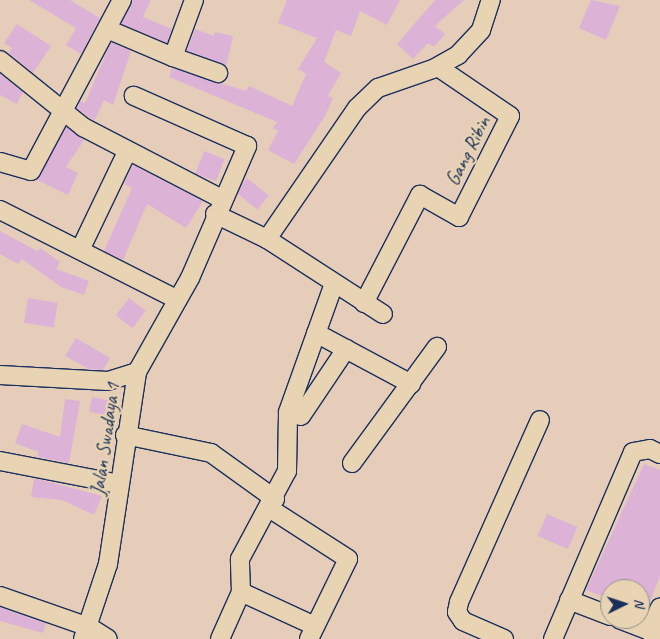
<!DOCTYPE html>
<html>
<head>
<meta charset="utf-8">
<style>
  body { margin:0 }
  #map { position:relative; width:660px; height:639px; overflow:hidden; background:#e6cdb9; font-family:Caveat,sans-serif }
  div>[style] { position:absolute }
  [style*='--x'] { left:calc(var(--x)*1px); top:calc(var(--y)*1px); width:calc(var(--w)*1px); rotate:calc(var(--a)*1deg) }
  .building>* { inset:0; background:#ddb2d7; transform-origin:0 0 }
  .roads { filter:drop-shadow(1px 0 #1b2f5e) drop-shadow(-1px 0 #1b2f5e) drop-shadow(0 1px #1b2f5e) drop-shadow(0 -1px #1b2f5e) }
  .minor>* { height:18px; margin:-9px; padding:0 9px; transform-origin:9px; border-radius:9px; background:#e8d4b2 }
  span { translate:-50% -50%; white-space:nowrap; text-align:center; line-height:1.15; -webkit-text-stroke:4.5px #e8d4b2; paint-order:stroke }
  .street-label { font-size:20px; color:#1b2f5e }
  .north { position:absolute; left:600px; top:579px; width:50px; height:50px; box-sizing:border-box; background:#e8d4b2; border:1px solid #969290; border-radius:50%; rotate:86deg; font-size:14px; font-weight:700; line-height:20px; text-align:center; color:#1b2f5e }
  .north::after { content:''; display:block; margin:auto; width:18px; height:22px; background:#1b2f5e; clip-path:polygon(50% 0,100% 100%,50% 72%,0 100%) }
</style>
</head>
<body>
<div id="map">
  <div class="building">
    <div style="clip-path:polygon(29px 0,70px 0,100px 18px,81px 54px,66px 45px,76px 28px)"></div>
    <div style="clip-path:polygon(133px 0,151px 0,143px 17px,172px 29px,167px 43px,121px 24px)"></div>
    <div style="clip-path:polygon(287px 0,400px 0,387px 25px,360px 11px,351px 36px,336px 30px,324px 62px,341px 73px,328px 96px,333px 98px,325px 116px,294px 164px,268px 150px,278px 131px,273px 128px,277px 122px,169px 77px,172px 68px,246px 91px,249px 86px,292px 106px,306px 74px,298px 69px,317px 38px,278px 23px)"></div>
    <div style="clip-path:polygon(435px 0,464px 0,435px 26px,445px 34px,434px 47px,428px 43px,413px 59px,397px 44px)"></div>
    <div style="clip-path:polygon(591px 0,620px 6px,606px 40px,579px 28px)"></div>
    <div style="clip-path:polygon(17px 24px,51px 46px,33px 73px,9px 53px,12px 48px,4px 43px)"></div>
    <div style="clip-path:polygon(195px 29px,214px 36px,215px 32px,233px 36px,226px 67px,187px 51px)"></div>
    <div style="clip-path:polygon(111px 42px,131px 51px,113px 105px,104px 100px,94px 121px,77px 108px,80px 101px,85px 103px)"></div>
    <div style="clip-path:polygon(0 74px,23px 92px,17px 104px,0 95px)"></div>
    <div style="clip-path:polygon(66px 127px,84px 140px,66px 167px,78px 173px,68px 195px,37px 180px)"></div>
    <div style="left:204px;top:151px;width:22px;height:24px;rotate:21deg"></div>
    <div style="clip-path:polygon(133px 165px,203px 201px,186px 228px,147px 204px,123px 260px,104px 251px,132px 188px,124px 184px)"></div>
    <div style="left:247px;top:178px;width:28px;height:18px;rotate:39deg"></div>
    <div style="clip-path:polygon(0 231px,37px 251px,40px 248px,60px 262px,56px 269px,89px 281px,84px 295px,61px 287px,22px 259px,18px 264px,0 254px)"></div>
    <div style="left:28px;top:298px;width:30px;height:25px;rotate:9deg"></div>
    <div style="left:129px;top:298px;width:21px;height:22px;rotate:37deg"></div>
    <div style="clip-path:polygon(76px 338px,110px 358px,103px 370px,89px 369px,65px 356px)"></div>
    <div style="left:92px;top:397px;width:21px;height:15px;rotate:11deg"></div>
    <div style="clip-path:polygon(65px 399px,80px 401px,69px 463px,38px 457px,38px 452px,15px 443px,22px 424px,60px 437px)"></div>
    <div style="clip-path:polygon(644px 464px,660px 470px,660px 576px,644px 617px,640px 589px,610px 589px,610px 599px,586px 590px)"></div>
    <div style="clip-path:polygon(34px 478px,102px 496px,94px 515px,62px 500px,31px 497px)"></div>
    <div style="left:547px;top:514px;width:33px;height:24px;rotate:23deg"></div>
    <div style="clip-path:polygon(0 607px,46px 623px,43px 633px,0 621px)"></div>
  </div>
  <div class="roads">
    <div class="minor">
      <div style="--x:107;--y:29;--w:72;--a:23"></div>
      <div style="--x:173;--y:57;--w:61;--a:-69.8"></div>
      <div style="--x:173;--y:57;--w:48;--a:19.6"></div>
      <div style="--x:0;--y:60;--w:107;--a:38.9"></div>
      <div style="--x:83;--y:127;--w:157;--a:27.4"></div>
      <div style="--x:0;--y:162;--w:32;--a:16"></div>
      <div style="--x:31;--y:171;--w:194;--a:-62"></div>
      <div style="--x:0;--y:210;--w:199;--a:26.8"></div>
      <div style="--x:215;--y:214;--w:58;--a:25.7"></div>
      <div style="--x:267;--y:239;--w:138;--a:32.9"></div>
      <div style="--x:267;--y:239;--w:159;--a:-55.5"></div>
      <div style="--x:357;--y:108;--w:29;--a:-44"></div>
      <div style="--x:378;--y:88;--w:58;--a:-19.1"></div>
      <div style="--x:433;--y:69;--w:29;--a:-29"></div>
      <div style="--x:458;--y:55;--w:34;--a:-47"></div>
      <div style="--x:481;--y:30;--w:32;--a:-72"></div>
      <div style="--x:81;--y:248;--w:106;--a:-64.4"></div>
      <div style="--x:364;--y:303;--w:122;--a:-62.6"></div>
      <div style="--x:420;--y:195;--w:45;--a:29.4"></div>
      <div style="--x:459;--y:217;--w:113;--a:-63.2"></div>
      <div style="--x:510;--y:116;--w:87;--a:-145.8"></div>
      <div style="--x:316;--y:333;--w:108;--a:28.2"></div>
      <div style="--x:0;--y:375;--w:108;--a:3.2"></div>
      <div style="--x:108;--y:381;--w:30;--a:-17"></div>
      <div style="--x:301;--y:416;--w:81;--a:-56.1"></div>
      <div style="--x:125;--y:435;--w:88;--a:11.8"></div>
      <div style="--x:211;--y:453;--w:79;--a:35.7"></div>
      <div style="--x:0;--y:461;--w:122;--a:10.9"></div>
      <div style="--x:352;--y:463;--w:144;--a:-53.8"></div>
      <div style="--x:269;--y:508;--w:94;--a:32.8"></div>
      <div style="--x:348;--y:559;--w:89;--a:116"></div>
      <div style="--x:241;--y:592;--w:81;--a:24.7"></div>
      <div style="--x:0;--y:596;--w:94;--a:19.2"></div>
      <div style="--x:89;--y:627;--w:22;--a:32"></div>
      <div style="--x:569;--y:600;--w:44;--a:21.3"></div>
      <div style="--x:619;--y:619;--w:44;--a:21.3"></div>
      <div style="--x:649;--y:631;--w:26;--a:-65"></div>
      <div style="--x:83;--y:639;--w:79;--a:-71.6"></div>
      <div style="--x:108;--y:564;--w:194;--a:-81.4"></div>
      <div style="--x:137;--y:372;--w:108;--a:-60.6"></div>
      <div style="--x:190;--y:278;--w:144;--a:-66.6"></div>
      <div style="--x:247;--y:146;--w:124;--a:-156.1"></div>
      <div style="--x:220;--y:639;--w:51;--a:-65.9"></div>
      <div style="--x:241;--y:592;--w:33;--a:-92"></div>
      <div style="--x:240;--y:559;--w:100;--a:-61.9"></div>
      <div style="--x:287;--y:471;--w:59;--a:-89"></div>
      <div style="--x:288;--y:412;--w:134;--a:-70.3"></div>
      <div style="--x:504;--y:639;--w:45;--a:-156.3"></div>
      <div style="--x:463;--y:621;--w:11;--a:-124"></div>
      <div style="--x:457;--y:612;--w:10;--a:-79"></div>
      <div style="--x:459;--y:602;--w:199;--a:-66"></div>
      <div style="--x:553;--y:639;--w:203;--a:-66.8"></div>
      <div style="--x:633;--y:452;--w:17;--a:-10"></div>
      <div style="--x:650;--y:449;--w:11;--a:27"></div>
    </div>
  </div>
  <div class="street-label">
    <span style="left:468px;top:151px;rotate:-63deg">Gang Ribin</span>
    <span style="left:105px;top:439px;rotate:-82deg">Jalan Swadaya 1</span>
  </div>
  <div class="north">N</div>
</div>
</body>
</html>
